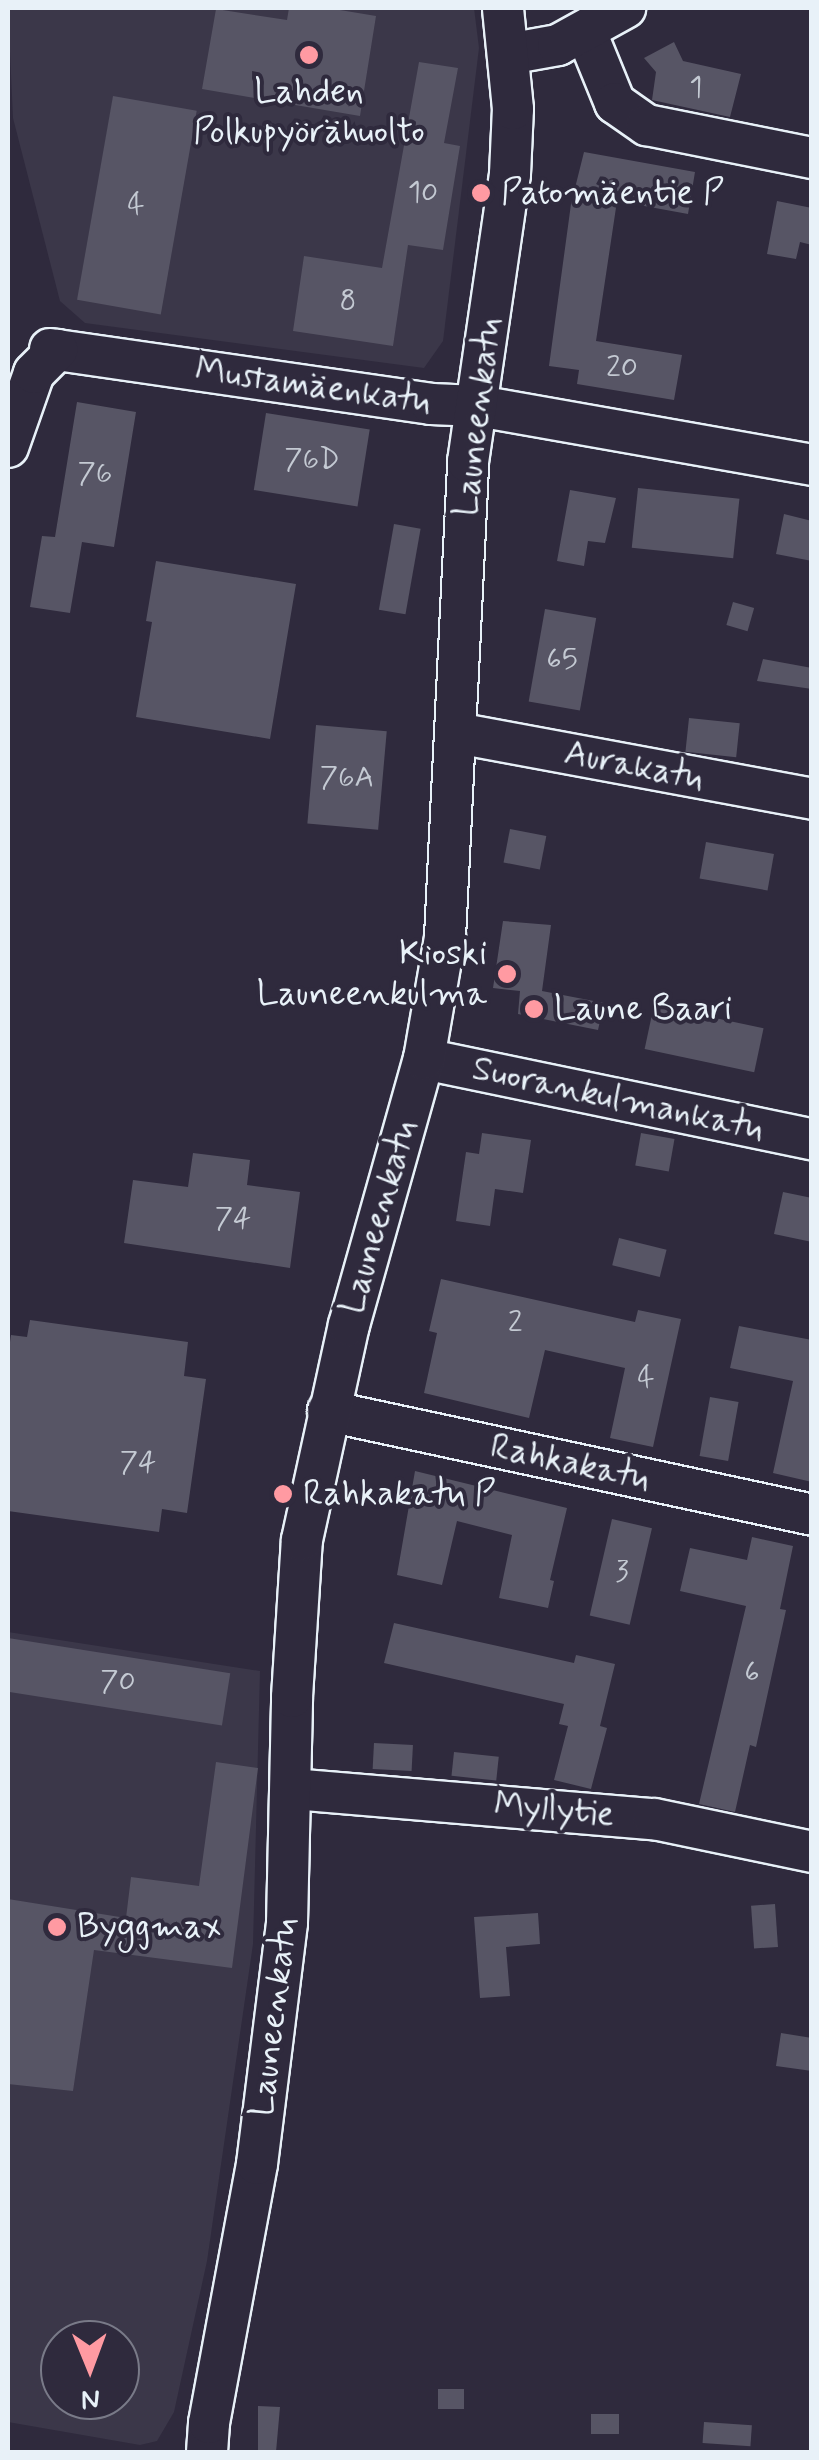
<!DOCTYPE html>
<html>
<head>
<meta charset="utf-8">
<style>
  body { margin:0 }
  #map { position:relative; width:819px; height:2460px; overflow:hidden; background:#2f2a3d; font-family:Mynerve,sans-serif }
  div>[style] { position:absolute }
  [style*='--x'] { left:calc(var(--x)*1px); top:calc(var(--y)*1px); width:calc(var(--w)*1px); rotate:calc(var(--a)*1deg) }
  .built>* { inset:0; background:#3b3749 }
  .building>* { inset:0; background:#575565; transform-origin:0 0 }
  .roads { filter:drop-shadow(2px 0 #e8f1f8) drop-shadow(-2px 0 #e8f1f8) drop-shadow(0 2px #e8f1f8) drop-shadow(0 -2px #e8f1f8) }
  .minor>* { height:40px; margin:-20px; padding:0 20px; transform-origin:20px; border-radius:20px; background:#2f2a3d }
  .dots>* { width:28px; height:28px; translate:-50% -50%; box-sizing:border-box; border:5px solid #2f2a3d; border-radius:50% }
  span { translate:-50% -50%; white-space:nowrap; text-align:center; line-height:1.15; -webkit-text-stroke:8px #2f2a3d; paint-order:stroke }
  .number-label { font-size:30px; color:#c4cad3 }
  .number-label span { -webkit-text-stroke-width:0 }
  .poi-label { font-size:35px; color:#e8f1f8 }
  .left { translate:0 -50%; text-align:left }
  .right { translate:-100% -50%; text-align:right }
  .street-label { font-size:35px; color:#e8f1f8 }
  .frame { position:absolute; inset:0; border:10px solid #e8f1f8; pointer-events:none }
  .north { position:absolute; left:40px; top:2320px; width:100px; height:100px; box-sizing:border-box; background:#2f2a3d; border:2px solid #797a88; border-radius:50%; rotate:179deg; font-size:28px; font-weight:700; line-height:40px; text-align:center; color:#e8f1f8 }
  .north::after { content:''; display:block; margin:auto; width:35px; height:45px; background:#ff9aa2; clip-path:polygon(50% 0,100% 100%,50% 72%,0 100%) }
</style>
</head>
<body>
<div id="map">
  <div class="built">
    <div style="clip-path:polygon(8px 8px,474px 8px,479px 48px,443px 341px,424px 368px,85px 323px,60px 301px,13px 118px)"></div>
    <div style="clip-path:polygon(evenodd,8px 1632px,260px 1671px,253px 1944px,207px 2261px,174px 2412px,157px 2441px,140px 2445px,8px 2422px,8px 1632px,60px 2340px,120px 2340px,120px 2400px,60px 2400px,60px 2340px)"></div>
  </div>
  <div class="building">
    <div style="clip-path:polygon(289px 8px,328px 8px,376px 16px,360px 116px,202px 89px,216px 9px,287px 20px)"></div>
    <div style="clip-path:polygon(674px 42px,683px 61px,741px 74px,730px 117px,652px 100px,656px 72px,644px 58px)"></div>
    <div style="clip-path:polygon(419px 62px,458px 68px,444px 143px,460px 146px,443px 250px,408px 245px,393px 346px,293px 331px,304px 256px,382px 268px)"></div>
    <div style="left:113px;top:96px;width:85px;height:207px;rotate:10deg"></div>
    <div style="clip-path:polygon(584px 152px,695px 172px,688px 214px,617px 201px,596px 341px,682px 355px,674px 400px,577px 384px,579px 370px,549px 366px,571px 204px)"></div>
    <div style="clip-path:polygon(777px 201px,812px 208px,812px 245px,800px 242px,796px 259px,767px 254px)"></div>
    <div style="clip-path:polygon(77px 402px,136px 412px,114px 547px,82px 542px,70px 613px,30px 607px,42px 536px,55px 537px)"></div>
    <div style="left:266px;top:413px;width:105px;height:78px;rotate:9deg"></div>
    <div style="left:638px;top:488px;width:102px;height:60px;rotate:6deg"></div>
    <div style="clip-path:polygon(570px 490px,616px 498px,605px 543px,588px 541px,584px 566px,557px 561px)"></div>
    <div style="clip-path:polygon(784px 514px,812px 521px,812px 561px,776px 554px)"></div>
    <div style="left:394px;top:524px;width:27px;height:87px;rotate:10deg"></div>
    <div style="clip-path:polygon(156px 561px,296px 584px,270px 739px,136px 717px,152px 622px,146px 621px)"></div>
    <div style="left:733px;top:602px;width:22px;height:24px;rotate:16deg"></div>
    <div style="left:545px;top:609px;width:52px;height:94px;rotate:10deg"></div>
    <div style="clip-path:polygon(763px 659px,812px 668px,812px 689px,757px 681px)"></div>
    <div style="left:689px;top:718px;width:51px;height:34px;rotate:6deg"></div>
    <div style="left:316px;top:725px;width:71px;height:99px;rotate:5deg"></div>
    <div style="left:510px;top:829px;width:37px;height:34px;rotate:11deg"></div>
    <div style="left:706px;top:842px;width:69px;height:37px;rotate:10deg"></div>
    <div style="clip-path:polygon(503px 921px,551px 925px,542px 991px,604px 1003px,598px 1030px,518px 1014px,520px 991px,493px 988px)"></div>
    <div style="left:654px;top:1005px;width:112px;height:45px;rotate:12deg"></div>
    <div style="clip-path:polygon(482px 1133px,531px 1140px,523px 1193px,495px 1189px,490px 1226px,456px 1221px,466px 1152px,479px 1154px)"></div>
    <div style="left:641px;top:1133px;width:34px;height:33px;rotate:10deg"></div>
    <div style="clip-path:polygon(193px 1153px,250px 1160px,247px 1185px,300px 1192px,290px 1268px,124px 1243px,133px 1180px,188px 1187px)"></div>
    <div style="clip-path:polygon(783px 1192px,812px 1198px,812px 1242px,774px 1234px)"></div>
    <div style="left:619px;top:1238px;width:49px;height:28px;rotate:14deg"></div>
    <div style="clip-path:polygon(441px 1279px,635px 1322px,638px 1310px,681px 1319px,653px 1447px,610px 1438px,625px 1368px,545px 1350px,529px 1418px,424px 1393px,437px 1333px,429px 1331px)"></div>
    <div style="clip-path:polygon(30px 1320px,188px 1342px,184px 1376px,206px 1379px,187px 1513px,162px 1509px,159px 1532px,8px 1511px,8px 1356px,11px 1335px,27px 1337px)"></div>
    <div style="clip-path:polygon(739px 1326px,812px 1340px,812px 1482px,773px 1473px,793px 1381px,730px 1368px)"></div>
    <div style="left:710px;top:1397px;width:29px;height:60px;rotate:10deg"></div>
    <div style="clip-path:polygon(415px 1471px,567px 1508px,550px 1580px,554px 1581px,548px 1608px,499px 1598px,512px 1535px,457px 1521px,442px 1585px,397px 1575px)"></div>
    <div style="left:612px;top:1519px;width:41px;height:99px;rotate:13deg"></div>
    <div style="clip-path:polygon(752px 1537px,793px 1546px,780px 1609px,786px 1610px,756px 1747px,750px 1745px,735px 1812px,699px 1804px,746px 1606px,680px 1591px,690px 1548px,747px 1560px)"></div>
    <div style="clip-path:polygon(394px 1623px,574px 1663px,576px 1655px,615px 1664px,600px 1726px,607px 1728px,591px 1789px,554px 1780px,568px 1726px,559px 1724px,564px 1704px,384px 1663px)"></div>
    <div style="left:8px;top:1638px;width:225px;height:53px;rotate:9deg"></div>
    <div style="left:374px;top:1743px;width:39px;height:26px;rotate:3deg"></div>
    <div style="left:454px;top:1752px;width:45px;height:24px;rotate:6deg"></div>
    <div style="clip-path:polygon(216px 1762px,258px 1768px,232px 1968px,94px 1950px,73px 2091px,8px 2084px,8px 1899px,126px 1918px,131px 1877px,199px 1886px)"></div>
    <div style="left:775px;top:1904px;width:43px;height:24px;rotate:86deg"></div>
    <div style="clip-path:polygon(538px 1913px,540px 1944px,506px 1947px,510px 1996px,480px 1998px,474px 1917px)"></div>
    <div style="clip-path:polygon(781px 2033px,812px 2038px,812px 2071px,776px 2066px)"></div>
    <div style="left:438px;top:2389px;width:26px;height:20px"></div>
    <div style="clip-path:polygon(258px 2406px,280px 2407px,276px 2452px,258px 2452px)"></div>
    <div style="left:591px;top:2414px;width:28px;height:20px"></div>
    <div style="left:704px;top:2422px;width:48px;height:21px;rotate:4deg"></div>
  </div>
  <div class="roads">
    <div class="minor">
      <div style="--x:586;--y:32;--w:77;--a:67.8"></div>
      <div style="--x:615;--y:103;--w:39;--a:35"></div>
      <div style="--x:647;--y:125;--w:168;--a:11.3"></div>
      <div style="--x:508;--y:54;--w:51;--a:-10.2"></div>
      <div style="--x:558;--y:45;--w:77;--a:-28.9"></div>
      <div style="--x:50;--y:349;--w:385;--a:8.2"></div>
      <div style="--x:431;--y:404;--w:47;--a:2.4"></div>
      <div style="--x:478;--y:406;--w:339;--a:10"></div>
      <div style="--x:8;--y:447;--w:78;--a:-70.6"></div>
      <div style="--x:34;--y:373;--w:33;--a:-45"></div>
      <div style="--x:457;--y:733;--w:361;--a:10.5"></div>
      <div style="--x:424;--y:1059;--w:396;--a:11.7"></div>
      <div style="--x:328;--y:1411;--w:495;--a:12.1"></div>
      <div style="--x:293;--y:1789;--w:362;--a:4.8"></div>
      <div style="--x:654;--y:1819;--w:161;--a:11.8"></div>
      <div style="--x:207;--y:2452;--w:29;--a:-86"></div>
      <div style="--x:209;--y:2423;--w:263;--a:-79.5"></div>
      <div style="--x:257;--y:2164;--w:243;--a:-82.9"></div>
      <div style="--x:287;--y:1923;--w:226;--a:-88.7"></div>
      <div style="--x:292;--y:1697;--w:157;--a:-86.4"></div>
      <div style="--x:302;--y:1540;--w:220;--a:-77.7"></div>
      <div style="--x:349;--y:1325;--w:276;--a:-74.3"></div>
      <div style="--x:424;--y:1059;--w:124;--a:-80.2"></div>
      <div style="--x:445;--y:937;--w:476;--a:-87.2"></div>
      <div style="--x:468;--y:462;--w:291;--a:-81.7"></div>
      <div style="--x:510;--y:174;--w:65;--a:-87.4"></div>
      <div style="--x:513;--y:109;--w:101;--a:-95.7"></div>
    </div>
  </div>
  <div class="dots">
    <div style="left:309px;top:55px;background:#ff9aa2"></div>
    <div style="left:481px;top:193px;background:#ff9aa2"></div>
    <div style="left:507px;top:974px;background:#ff9aa2"></div>
    <div style="left:534px;top:1009px;background:#ff9aa2"></div>
    <div style="left:283px;top:1494px;background:#ff9aa2"></div>
    <div style="left:57px;top:1927px;background:#ff9aa2"></div>
  </div>
  <div class="number-label">
    <span style="left:696px;top:88px">1</span>
    <span style="left:423px;top:193px">10</span>
    <span style="left:136px;top:205px">4</span>
    <span style="left:348px;top:301px">8</span>
    <span style="left:622px;top:368px">20</span>
    <span style="left:312px;top:460px">76D</span>
    <span style="left:95px;top:474px">76</span>
    <span style="left:562px;top:660px">65</span>
    <span style="left:347px;top:778px">76A</span>
    <span style="left:233px;top:1219px">74</span>
    <span style="left:515px;top:1323px">2</span>
    <span style="left:646px;top:1378px">4</span>
    <span style="left:138px;top:1463px">74</span>
    <span style="left:622px;top:1572px">3</span>
    <span style="left:752px;top:1673px">6</span>
    <span style="left:118px;top:1682px">70</span>
  </div>
  <div class="poi-label">
    <span style="left:309px;top:112px">Lahden<br>Polkupyörähuolto</span>
    <span class="left" style="left:501px;top:193px">Patomäentie P</span>
    <span class="right" style="left:487px;top:974px">Kioski<br>Launeenkulma</span>
    <span class="left" style="left:554px;top:1009px">Laune Baari</span>
    <span class="left" style="left:303px;top:1494px">Rahkakatu P</span>
    <span class="left" style="left:77px;top:1927px">Byggmax</span>
  </div>
  <div class="street-label">
    <span style="left:313px;top:386px;rotate:8deg">Mustamäenkatu</span>
    <span style="left:478px;top:417px;rotate:-83deg">Launeenkatu</span>
    <span style="left:634px;top:766px;rotate:11deg">Aurakatu</span>
    <span style="left:618px;top:1099px;rotate:12deg">Suorankulmankatu</span>
    <span style="left:379px;top:1217px;rotate:-74deg">Launeenkatu</span>
    <span style="left:570px;top:1463px;rotate:12deg">Rahkakatu</span>
    <span style="left:554px;top:1810px;rotate:5deg">Myllytie</span>
    <span style="left:274px;top:2017px;rotate:-83deg">Launeenkatu</span>
  </div>
  <div class="frame"></div>
  <div class="north">N</div>
</div>
</body>
</html>
